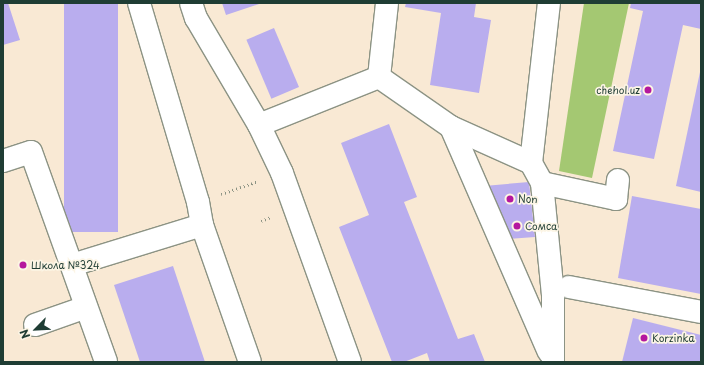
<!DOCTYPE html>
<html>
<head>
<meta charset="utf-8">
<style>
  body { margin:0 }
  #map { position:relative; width:704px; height:365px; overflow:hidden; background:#f9e9d4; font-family:"Playpen Sans",sans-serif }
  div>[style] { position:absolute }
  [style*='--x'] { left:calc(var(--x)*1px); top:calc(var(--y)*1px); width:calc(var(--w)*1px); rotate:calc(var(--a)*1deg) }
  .green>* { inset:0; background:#a4c872 }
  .building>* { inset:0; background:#b9adee; transform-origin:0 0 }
  .path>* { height:2.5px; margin-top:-1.25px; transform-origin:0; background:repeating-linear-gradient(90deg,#8c9384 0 1px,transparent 0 4px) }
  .roads { filter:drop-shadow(1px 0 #8c9384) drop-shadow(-1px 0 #8c9384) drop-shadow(0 1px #8c9384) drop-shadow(0 -1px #8c9384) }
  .minor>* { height:22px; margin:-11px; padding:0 11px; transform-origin:11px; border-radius:11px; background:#fff }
  .dots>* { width:11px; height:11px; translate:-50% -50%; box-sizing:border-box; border:2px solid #fcf5e5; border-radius:50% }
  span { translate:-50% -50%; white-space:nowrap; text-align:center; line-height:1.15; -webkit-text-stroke:3.5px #fcf5e5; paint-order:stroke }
  .poi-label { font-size:10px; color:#1f3d34 }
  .right { translate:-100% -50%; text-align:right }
  .left { translate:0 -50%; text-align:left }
  .frame { position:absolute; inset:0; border:4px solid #1f3d34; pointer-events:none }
  .north { position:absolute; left:16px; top:309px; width:40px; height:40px; -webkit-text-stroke:3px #fcf5e5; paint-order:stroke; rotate:246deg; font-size:11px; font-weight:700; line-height:16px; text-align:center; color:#1f3d34 }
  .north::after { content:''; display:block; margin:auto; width:14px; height:18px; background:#1f3d34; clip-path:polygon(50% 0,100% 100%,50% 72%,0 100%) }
</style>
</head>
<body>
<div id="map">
  <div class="green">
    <div style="clip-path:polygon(584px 3px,629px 3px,592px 178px,559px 171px)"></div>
  </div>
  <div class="building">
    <div style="clip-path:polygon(3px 3px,8px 3px,20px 40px,3px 45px)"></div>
    <div style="left:64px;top:3px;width:54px;height:229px"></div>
    <div style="clip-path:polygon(222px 3px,262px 3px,226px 15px)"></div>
    <div style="clip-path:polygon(406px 3px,476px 3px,474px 17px,491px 20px,479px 93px,430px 85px,441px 13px,405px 7px)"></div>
    <div style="clip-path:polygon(631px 3px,701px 3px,701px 29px,683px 25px,654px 159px,613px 151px,643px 11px,630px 8px)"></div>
    <div style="left:274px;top:28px;width:64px;height:30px;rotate:67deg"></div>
    <div style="clip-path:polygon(700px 72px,701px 72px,701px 192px,676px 186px)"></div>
    <div style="clip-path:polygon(389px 124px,417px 197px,404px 202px,458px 339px,474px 334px,485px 362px,430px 362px,427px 353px,404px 362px,392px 362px,339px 227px,369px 215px,341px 143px)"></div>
    <div style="clip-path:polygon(529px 182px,535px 237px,507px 239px,484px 186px)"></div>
    <div style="clip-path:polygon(632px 196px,701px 209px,701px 294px,618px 278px)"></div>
    <div style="clip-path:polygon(173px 266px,205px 362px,140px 362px,114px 285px)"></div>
    <div style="clip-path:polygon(633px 318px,701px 335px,701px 362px,622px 362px)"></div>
  </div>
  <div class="path">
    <div style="--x:221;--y:194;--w:39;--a:-19"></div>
    <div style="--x:261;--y:221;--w:11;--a:-22"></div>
  </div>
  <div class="roads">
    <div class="minor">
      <div style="--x:139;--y:3;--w:208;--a:73.5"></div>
      <div style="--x:198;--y:202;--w:23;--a:80"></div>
      <div style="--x:202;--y:225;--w:145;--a:70.7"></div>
      <div style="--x:191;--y:3;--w:16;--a:72"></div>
      <div style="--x:196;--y:18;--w:124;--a:59.5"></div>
      <div style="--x:379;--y:77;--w:88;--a:34.8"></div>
      <div style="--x:451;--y:127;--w:88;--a:24.2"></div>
      <div style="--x:531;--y:163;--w:23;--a:61"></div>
      <div style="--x:542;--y:183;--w:113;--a:84.4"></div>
      <div style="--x:553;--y:295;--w:67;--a:90"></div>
      <div style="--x:451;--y:127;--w:245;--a:66.5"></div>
      <div style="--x:3;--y:161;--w:29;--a:-18"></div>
      <div style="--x:31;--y:152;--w:223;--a:70.3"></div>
      <div style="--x:531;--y:163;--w:161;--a:-83.6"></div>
      <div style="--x:542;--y:183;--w:76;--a:12.2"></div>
      <div style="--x:616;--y:199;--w:19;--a:-84"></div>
      <div style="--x:72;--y:265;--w:136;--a:-17.1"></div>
      <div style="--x:569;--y:287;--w:134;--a:10.7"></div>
      <div style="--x:35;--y:325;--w:54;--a:-19.4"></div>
      <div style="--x:350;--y:362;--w:201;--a:-109.8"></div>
      <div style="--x:282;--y:173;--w:53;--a:-115.6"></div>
      <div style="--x:259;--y:125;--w:129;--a:-21.8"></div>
      <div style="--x:379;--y:77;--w:74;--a:-83.8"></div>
    </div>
  </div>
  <div class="dots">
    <div style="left:648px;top:90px;background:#b5179e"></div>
    <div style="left:510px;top:199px;background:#b5179e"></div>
    <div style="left:517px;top:226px;background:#b5179e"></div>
    <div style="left:23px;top:265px;background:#b5179e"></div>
    <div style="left:644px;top:338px;background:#b5179e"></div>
  </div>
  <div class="poi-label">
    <span class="right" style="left:640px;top:90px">chehol.uz</span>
    <span class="left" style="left:518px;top:199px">Non</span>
    <span class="left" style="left:525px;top:226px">Сомса</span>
    <span class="left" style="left:31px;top:265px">Школа №324</span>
    <span class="left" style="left:652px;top:338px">Korzinka</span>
  </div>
  <div class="frame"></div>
  <div class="north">N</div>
</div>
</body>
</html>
